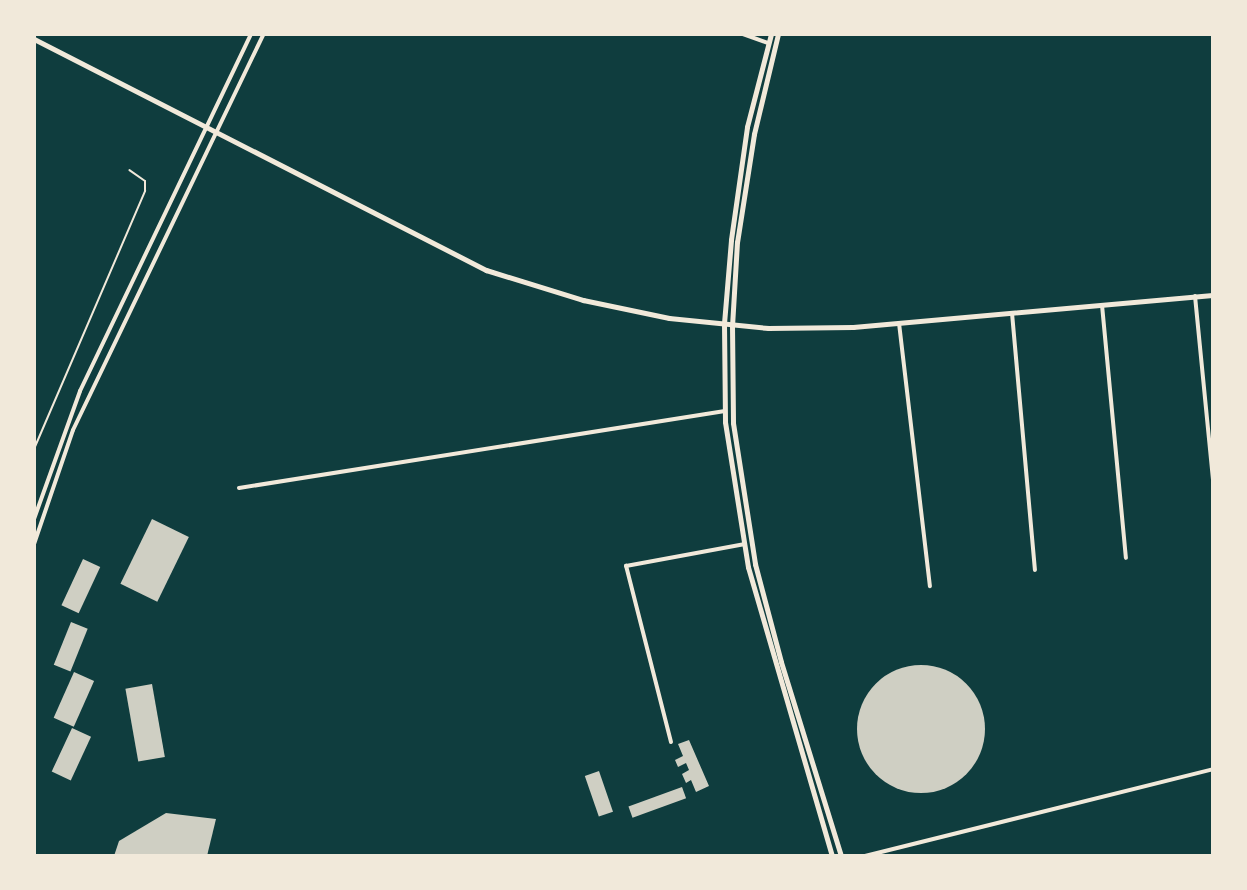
<!DOCTYPE html>
<html>
<head>
<meta charset="utf-8">
<style>
  body { margin:0 }
  #map { position:relative; width:1247px; height:890px; overflow:hidden; background:#0f3d3e; font-family:Lato,sans-serif }
  div>[style] { position:absolute }
  [style*='--x'] { left:calc(var(--x)*1px); top:calc(var(--y)*1px); width:calc(var(--w)*1px); rotate:calc(var(--a)*1deg) }
  .building>* { inset:0; background:#cfcfc3; transform-origin:0 0 }
  .round { border-radius:50% }
  .service>* { height:2px; margin:-1px; padding:0 1px; transform-origin:1px; border-radius:1px; background:#f1e9da }
  .minor>* { height:4px; margin:-2px; padding:0 2px; transform-origin:2px; border-radius:2px; background:#f1e9da }
  .tertiary>* { height:4px; margin:-2px; padding:0 2px; transform-origin:2px; border-radius:2px; background:#f1e9da }
  .secondary>* { height:5px; margin:-2.5px; padding:0 2.5px; transform-origin:2.5px; border-radius:2.5px; background:#f1e9da }
  span { translate:-50% -50%; white-space:nowrap; text-align:center; line-height:1.15; -webkit-text-stroke:6px #f1e9da; paint-order:stroke }
  .frame { position:absolute; inset:0; border:36px solid #f1e9da; pointer-events:none }
</style>
</head>
<body>
<div id="map">
  <div class="building">
    <div style="left:152px;top:519px;width:41px;height:72px;rotate:26deg"></div>
    <div style="left:83px;top:559px;width:19px;height:51px;rotate:25deg"></div>
    <div style="left:71px;top:622px;width:18px;height:46px;rotate:22deg"></div>
    <div class="round" style="left:857px;top:665px;width:128px;height:128px"></div>
    <div style="left:74px;top:672px;width:22px;height:50px;rotate:24deg"></div>
    <div style="left:152px;top:684px;width:74px;height:27px;rotate:80deg"></div>
    <div style="left:72px;top:728px;width:21px;height:48px;rotate:25deg"></div>
    <div style="clip-path:polygon(689px 740px,709px 786px,696px 792px,691px 780px,686px 783px,682px 774px,689px 770px,686px 763px,678px 767px,675px 760px,683px 756px,678px 744px)"></div>
    <div style="left:599px;top:771px;width:43px;height:15px;rotate:71deg"></div>
    <div style="left:682px;top:787px;width:12px;height:57px;rotate:70deg"></div>
    <div style="clip-path:polygon(166px 813px,216px 819px,207px 856px,114px 856px,119px 841px)"></div>
  </div>
  <div class="service">
    <div style="--x:34;--y:449;--w:281;--a:-66.7"></div>
    <div style="--x:145;--y:191;--w:10;--a:-90"></div>
    <div style="--x:145;--y:181;--w:19;--a:-145"></div>
  </div>
  <div class="minor">
    <div style="--x:743;--y:34;--w:27;--a:20"></div>
    <div style="--x:1195;--y:296;--w:186;--a:84.4"></div>
    <div style="--x:1102;--y:305;--w:254;--a:84.6"></div>
    <div style="--x:1012;--y:313;--w:258;--a:84.9"></div>
    <div style="--x:899;--y:323;--w:265;--a:83.3"></div>
    <div style="--x:239;--y:488;--w:492;--a:-9"></div>
    <div style="--x:671;--y:742;--w:182;--a:-104.3"></div>
    <div style="--x:626;--y:566;--w:121;--a:-10.5"></div>
  </div>
  <div class="tertiary">
    <div style="--x:34;--y:519;--w:136;--a:-70.2"></div>
    <div style="--x:80;--y:391;--w:396;--a:-64.4"></div>
    <div style="--x:34;--y:544;--w:120;--a:-71.1"></div>
    <div style="--x:73;--y:430;--w:440;--a:-64.3"></div>
    <div style="--x:865;--y:856;--w:359;--a:-14"></div>
  </div>
  <div class="secondary">
    <div style="--x:771;--y:34;--w:96;--a:104.5"></div>
    <div style="--x:747;--y:127;--w:114;--a:98.1"></div>
    <div style="--x:731;--y:240;--w:84;--a:94.8"></div>
    <div style="--x:724;--y:324;--w:98;--a:89.4"></div>
    <div style="--x:725;--y:422;--w:147;--a:81"></div>
    <div style="--x:748;--y:567;--w:301;--a:73.8"></div>
    <div style="--x:778;--y:34;--w:103;--a:103.5"></div>
    <div style="--x:754;--y:134;--w:109;--a:98.9"></div>
    <div style="--x:737;--y:242;--w:83;--a:93.4"></div>
    <div style="--x:732;--y:325;--w:98;--a:89.4"></div>
    <div style="--x:733;--y:423;--w:143;--a:81.1"></div>
    <div style="--x:755;--y:564;--w:101;--a:75.1"></div>
    <div style="--x:781;--y:662;--w:203;--a:72.8"></div>
    <div style="--x:34;--y:39;--w:508;--a:27.07"></div>
    <div style="--x:486;--y:270;--w:102;--a:17.2"></div>
    <div style="--x:583;--y:300;--w:88;--a:11.8"></div>
    <div style="--x:669;--y:318;--w:100;--a:5.8"></div>
    <div style="--x:768;--y:328;--w:85;--a:-0.7"></div>
    <div style="--x:853;--y:327;--w:361;--a:-5.1"></div>
  </div>
  <div class="frame"></div>
</div>
</body>
</html>
